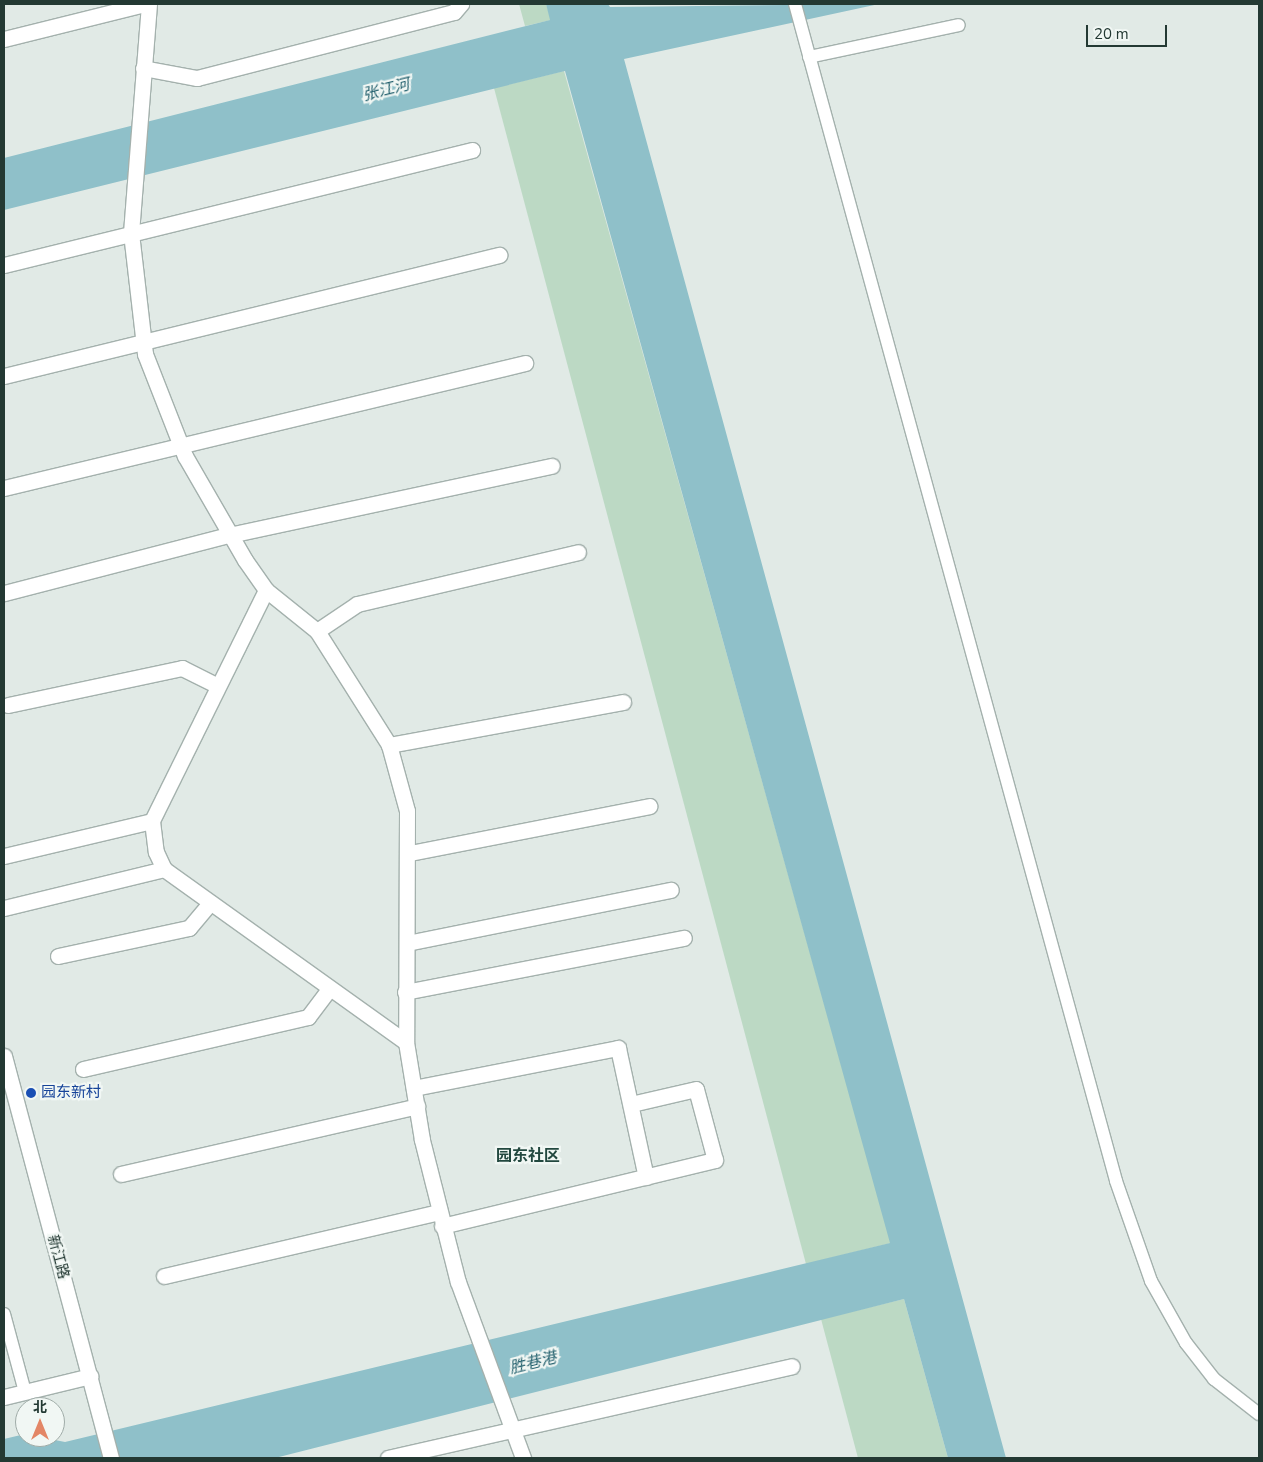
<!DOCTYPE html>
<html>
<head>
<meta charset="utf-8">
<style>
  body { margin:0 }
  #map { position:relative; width:1263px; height:1462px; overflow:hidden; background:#e1eae6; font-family:"Nunito Sans","Noto Sans SC",sans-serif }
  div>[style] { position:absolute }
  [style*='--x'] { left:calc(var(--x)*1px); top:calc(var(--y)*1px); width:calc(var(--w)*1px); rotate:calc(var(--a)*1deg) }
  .green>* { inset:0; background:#bcd9c4 }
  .water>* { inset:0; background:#8fc0c9 }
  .roads { filter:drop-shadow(1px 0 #a4b1ad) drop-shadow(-1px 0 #a4b1ad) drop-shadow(0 1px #a4b1ad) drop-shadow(0 -1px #a4b1ad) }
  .lane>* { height:12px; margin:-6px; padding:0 6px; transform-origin:6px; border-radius:6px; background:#fff }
  .street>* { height:15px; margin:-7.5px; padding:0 7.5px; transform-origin:7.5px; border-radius:7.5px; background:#fff }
  .secondary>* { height:15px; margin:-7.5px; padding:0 7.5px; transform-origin:7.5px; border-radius:7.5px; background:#fff }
  .dots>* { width:14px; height:14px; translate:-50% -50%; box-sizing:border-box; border:2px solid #f1f7f4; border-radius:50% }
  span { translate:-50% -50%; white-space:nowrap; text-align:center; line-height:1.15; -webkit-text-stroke:4.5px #f1f7f4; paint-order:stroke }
  .transit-label { font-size:15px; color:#164399 }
  .left { translate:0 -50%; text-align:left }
  .street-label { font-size:15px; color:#233933 }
  .water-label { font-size:16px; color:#24616e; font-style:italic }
  .neighbourhood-label { font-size:16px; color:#22483f; font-weight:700 }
  .frame { position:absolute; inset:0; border:5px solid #233933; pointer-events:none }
  .north { position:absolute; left:15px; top:1397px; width:50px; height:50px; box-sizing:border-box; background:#f1f7f4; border:1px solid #9faba7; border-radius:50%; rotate:0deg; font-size:14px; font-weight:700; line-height:20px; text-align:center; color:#233933 }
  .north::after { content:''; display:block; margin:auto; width:18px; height:22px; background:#e38666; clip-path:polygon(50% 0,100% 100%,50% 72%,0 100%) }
  .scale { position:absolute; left:1086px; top:25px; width:81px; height:22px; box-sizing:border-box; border:2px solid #233933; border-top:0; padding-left:6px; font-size:15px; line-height:18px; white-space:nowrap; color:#233933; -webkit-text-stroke:4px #f1f7f4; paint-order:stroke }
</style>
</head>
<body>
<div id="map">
  <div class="green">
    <div style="clip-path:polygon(519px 4px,546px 4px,551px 20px,525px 26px)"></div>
    <div style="clip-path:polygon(564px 71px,891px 1243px,806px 1264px,494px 88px)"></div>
    <div style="clip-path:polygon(904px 1299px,948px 1458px,858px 1458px,821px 1319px)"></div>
  </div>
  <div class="water">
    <div style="clip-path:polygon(546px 4px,608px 4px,610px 7px,879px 4px,624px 59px,1006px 1458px,948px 1458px,904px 1299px,275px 1458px,4px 1458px,4px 1439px,25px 1434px,65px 1442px,890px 1243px,565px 71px,4px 210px,4px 158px,550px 20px)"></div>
  </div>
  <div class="roads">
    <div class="lane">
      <div style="--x:795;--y:4;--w:1220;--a:74.74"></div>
      <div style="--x:1116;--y:1181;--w:106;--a:70.7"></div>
      <div style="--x:1151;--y:1281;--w:71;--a:60.6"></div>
      <div style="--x:1186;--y:1343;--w:46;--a:52.1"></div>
      <div style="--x:1214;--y:1379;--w:57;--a:37.9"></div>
      <div style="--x:809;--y:57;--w:153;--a:-12"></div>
      <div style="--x:4;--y:1314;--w:81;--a:74.9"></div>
    </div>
    <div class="street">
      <div style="--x:149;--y:4;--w:230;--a:94.5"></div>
      <div style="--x:131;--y:233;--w:122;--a:83.4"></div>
      <div style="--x:145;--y:354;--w:110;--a:68.6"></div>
      <div style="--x:185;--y:456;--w:120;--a:60"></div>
      <div style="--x:245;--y:560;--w:37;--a:55"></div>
      <div style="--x:266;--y:590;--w:65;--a:38.8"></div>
      <div style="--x:317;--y:631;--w:135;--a:57.7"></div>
      <div style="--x:389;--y:745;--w:68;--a:74.7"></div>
      <div style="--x:407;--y:811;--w:231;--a:90.2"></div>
      <div style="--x:406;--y:1042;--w:99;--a:80.7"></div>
      <div style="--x:422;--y:1140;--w:146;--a:75.8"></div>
      <div style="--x:458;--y:1282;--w:188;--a:69.7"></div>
      <div style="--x:4;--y:39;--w:144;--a:-14"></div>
      <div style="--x:143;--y:68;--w:55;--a:10.5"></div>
      <div style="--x:197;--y:78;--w:265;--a:-14.4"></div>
      <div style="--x:454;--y:12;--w:11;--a:-49"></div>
      <div style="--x:4;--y:265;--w:482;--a:-13.8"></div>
      <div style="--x:4;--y:376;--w:510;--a:-13.74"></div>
      <div style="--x:4;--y:488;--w:536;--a:-13.49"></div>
      <div style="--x:266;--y:590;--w:258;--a:116.3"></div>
      <div style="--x:152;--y:821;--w:31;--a:83"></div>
      <div style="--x:156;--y:852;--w:19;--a:65"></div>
      <div style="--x:164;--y:869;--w:297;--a:35.6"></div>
      <div style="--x:4;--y:593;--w:232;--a:-14.5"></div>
      <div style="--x:229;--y:535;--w:330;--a:-12.1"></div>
      <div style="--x:317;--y:631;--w:48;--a:-34"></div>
      <div style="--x:357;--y:604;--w:227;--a:-13.2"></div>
      <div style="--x:8;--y:705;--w:178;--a:-12"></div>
      <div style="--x:182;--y:668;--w:40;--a:26.6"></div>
      <div style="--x:389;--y:745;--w:238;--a:-10.4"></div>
      <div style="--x:410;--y:853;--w:244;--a:-11.1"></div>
      <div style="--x:4;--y:856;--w:152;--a:-13.3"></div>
      <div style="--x:4;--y:908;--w:165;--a:-13.7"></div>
      <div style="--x:407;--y:943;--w:269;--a:-11.4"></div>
      <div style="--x:58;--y:956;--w:134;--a:-12.1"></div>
      <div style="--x:189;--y:928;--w:33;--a:-50"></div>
      <div style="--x:405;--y:992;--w:284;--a:-11"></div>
      <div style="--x:83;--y:1069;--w:231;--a:-13"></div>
      <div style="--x:308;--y:1017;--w:36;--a:-53"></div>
      <div style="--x:414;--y:1088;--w:208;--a:-11.1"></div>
      <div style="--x:618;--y:1048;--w:132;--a:77.8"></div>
      <div style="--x:121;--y:1174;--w:304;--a:-12.9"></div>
      <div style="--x:442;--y:1226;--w:281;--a:-13.6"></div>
      <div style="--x:715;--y:1160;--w:73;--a:-105"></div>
      <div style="--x:696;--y:1089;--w:67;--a:167"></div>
      <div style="--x:164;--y:1276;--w:282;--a:-13.1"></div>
      <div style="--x:4;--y:1397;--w:89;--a:-13.7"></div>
      <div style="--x:388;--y:1458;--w:414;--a:-12.8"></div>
    </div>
    <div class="secondary">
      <div style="--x:4;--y:1056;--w:416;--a:75.1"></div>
    </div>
  </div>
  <div class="dots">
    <div style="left:31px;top:1093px;background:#1a4fb4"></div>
  </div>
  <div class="transit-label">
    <span class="left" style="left:41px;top:1093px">园东新村</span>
  </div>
  <div class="street-label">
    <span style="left:58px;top:1257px;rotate:75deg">新江路</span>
  </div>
  <div class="water-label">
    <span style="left:386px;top:90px;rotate:-14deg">张江河</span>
    <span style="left:533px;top:1363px;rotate:-14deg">胜巷港</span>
  </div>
  <div class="neighbourhood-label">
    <span style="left:528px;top:1156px">园东社区</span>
  </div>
  <div class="frame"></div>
  <div class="north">北</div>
  <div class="scale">20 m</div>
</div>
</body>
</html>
